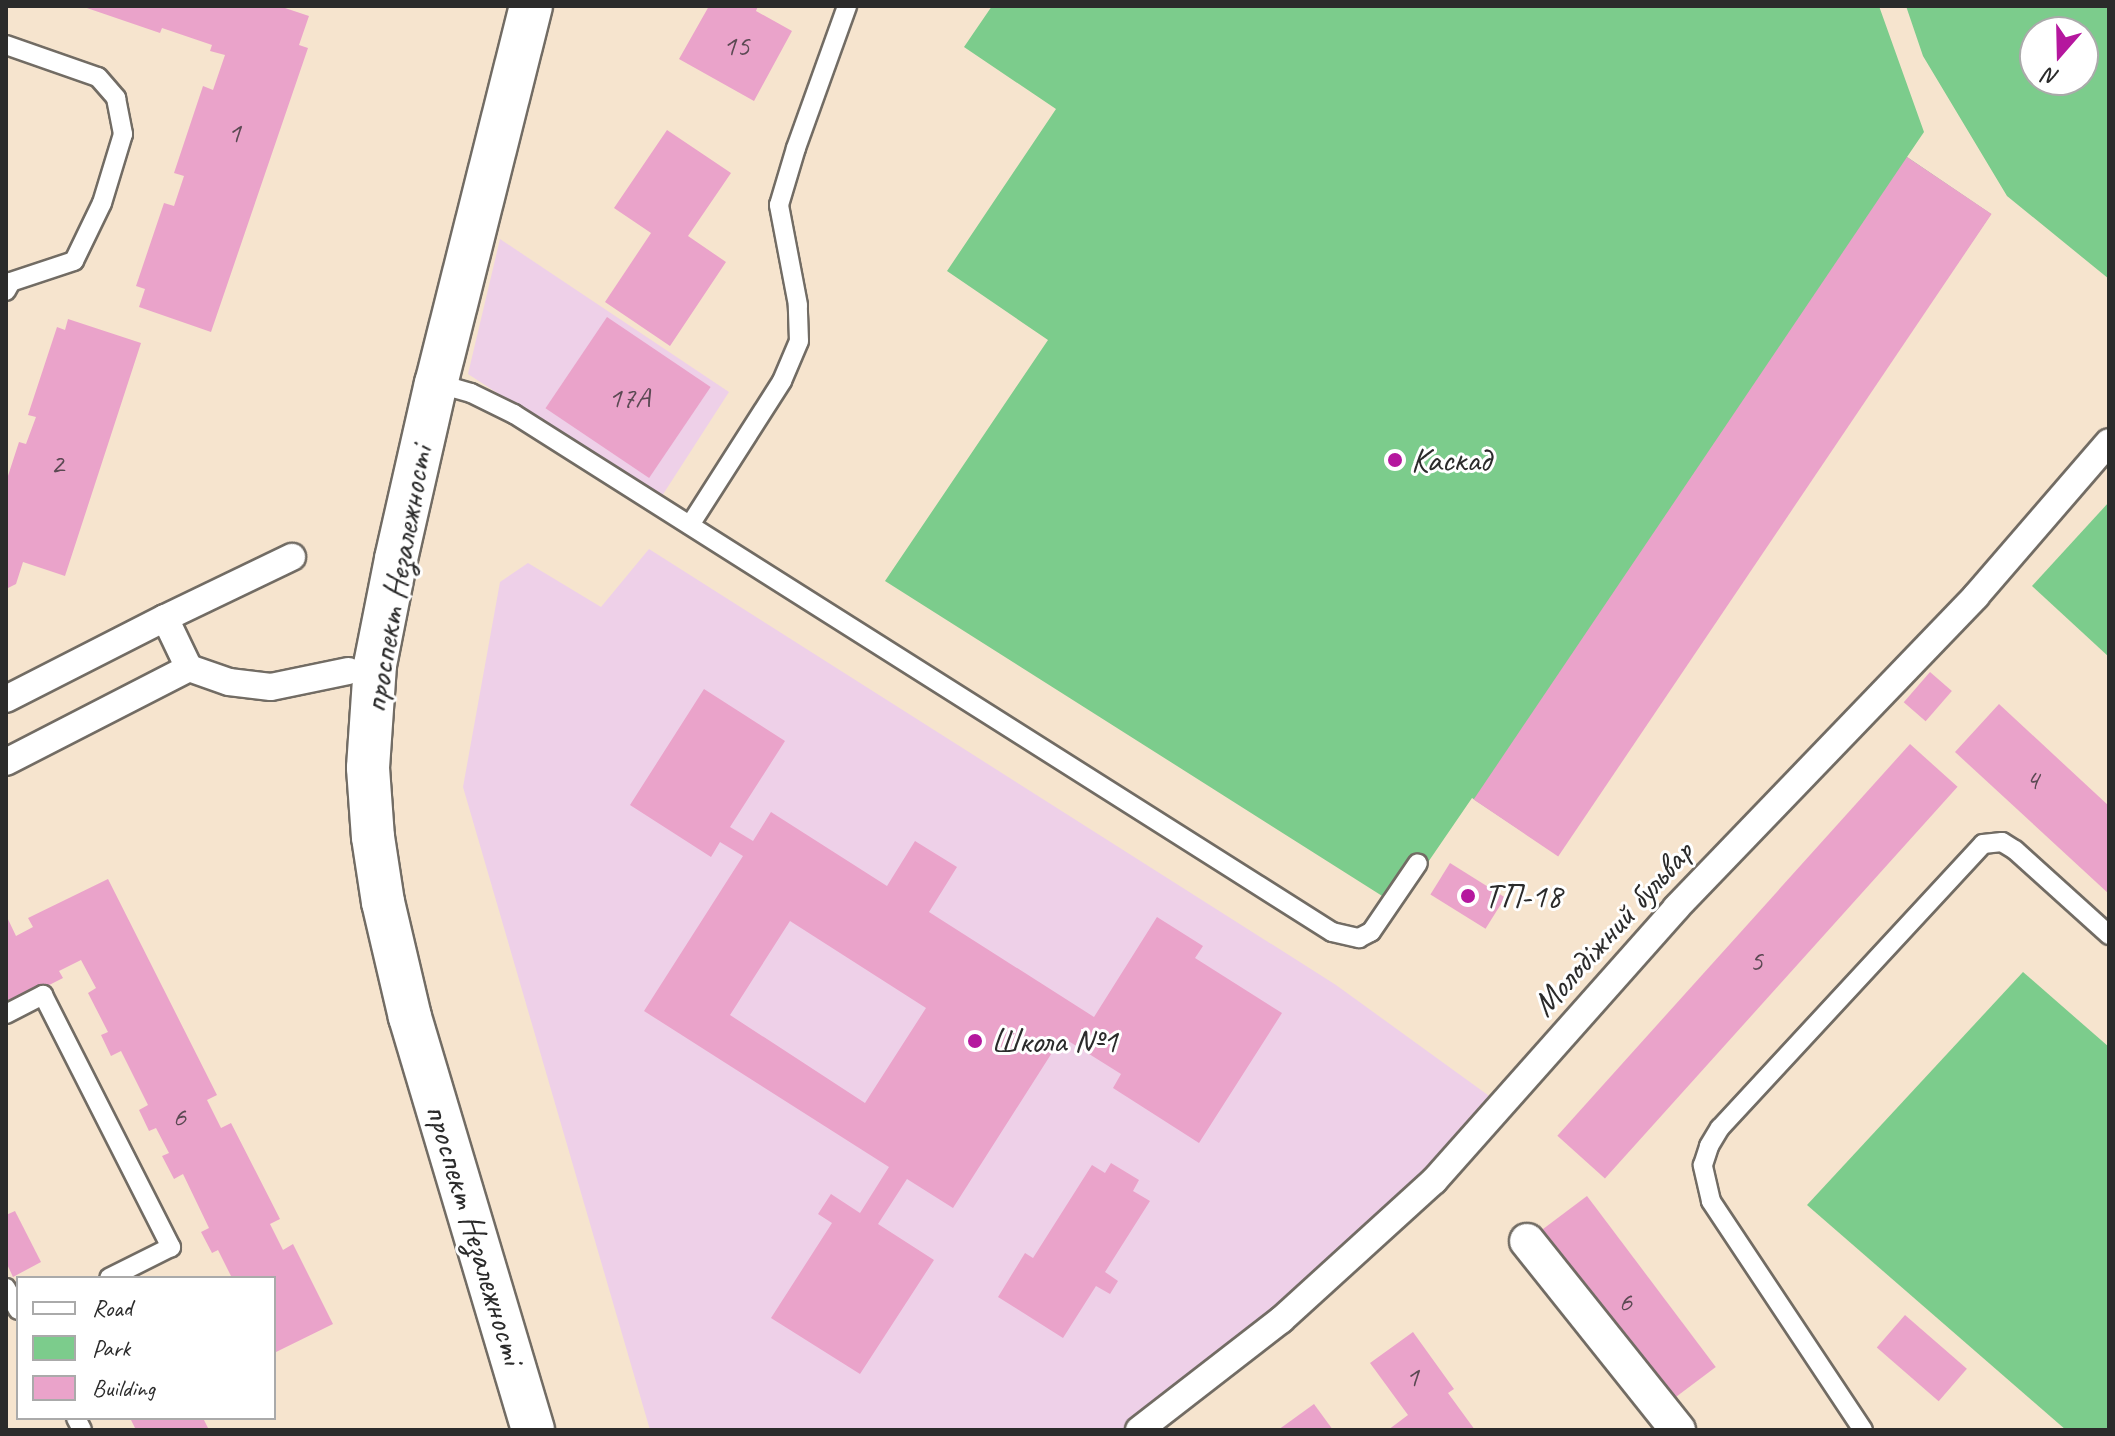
<!DOCTYPE html>
<html>
<head>
<meta charset="utf-8">
<style>
  body { margin:0 }
  #map { position:relative; width:2115px; height:1436px; overflow:hidden; background:#f6e4ce; font-family:Caveat,sans-serif }
  div>[style] { position:absolute }
  [style*='--x'] { left:calc(var(--x)*1px); top:calc(var(--y)*1px); width:calc(var(--w)*1px); rotate:calc(var(--a)*1deg) }
  .built>* { inset:0; background:#eed0e8 }
  .green>* { inset:0; background:#7ccc8c }
  .building>* { inset:0; background:#eaa3ca; transform-origin:0 0 }
  .roads { filter:drop-shadow(2px 0 #726c64) drop-shadow(-2px 0 #726c64) drop-shadow(0 2px #726c64) drop-shadow(0 -2px #726c64) }
  .service>* { height:18px; margin:-9px; padding:0 9px; transform-origin:9px; border-radius:9px; background:#fff }
  .pedestrian>* { height:26px; margin:-13px; padding:0 13px; transform-origin:13px; border-radius:13px; background:#fff }
  .minor>* { height:34px; margin:-17px; padding:0 17px; transform-origin:17px; border-radius:17px; background:#fff }
  .tertiary>* { height:42px; margin:-21px; padding:0 21px; transform-origin:21px; border-radius:21px; background:#fff }
  .dots>* { width:22px; height:22px; translate:-50% -50%; box-sizing:border-box; border:4px solid #fff; border-radius:50% }
  span { translate:-50% -50%; white-space:nowrap; text-align:center; line-height:1.15; -webkit-text-stroke:6px #fff; paint-order:stroke }
  .number-label { font-size:30px; color:#5b4953 }
  .number-label span { -webkit-text-stroke-width:0 }
  .poi-label { font-size:34px; color:#2b2b2b }
  .left { translate:0 -50%; text-align:left }
  .street-label { font-size:34px; color:#2b2b2b }
  .frame { position:absolute; inset:0; border:8px solid #2b2b2b; pointer-events:none }
  .legend { position:absolute; left:16px; top:1276px; width:260px; height:144px; box-sizing:border-box; background:#fff; border:2px solid #aaa; margin:0; padding:10px 14px; list-style:none; font-size:24px; color:#2b2b2b }
  .legend li { display:flex; align-items:center; gap:16px; height:40px }
  .legend b { width:40px; border:2px solid #aaa }
  .north { position:absolute; left:2019px; top:16px; width:80px; height:80px; box-sizing:border-box; background:#fff; border:2px solid #aaa; border-radius:50%; rotate:200deg; font-size:22px; font-weight:700; line-height:32px; text-align:center; color:#2b2b2b }
  .north::after { content:''; display:block; margin:auto; width:28px; height:36px; background:#b5179e; clip-path:polygon(50% 0,100% 100%,50% 72%,0 100%) }
</style>
</head>
<body>
<div id="map">
  <div class="built">
    <div style="clip-path:polygon(500px 239px,729px 392px,660px 499px,468px 374px)"></div>
    <div style="clip-path:polygon(649px 549px,1336px 985px,1492px 1098px,1448px 1155px,1277px 1312px,1125px 1430px,650px 1430px,463px 787px,500px 582px,528px 563px,601px 607px)"></div>
  </div>
  <div class="green">
    <div style="clip-path:polygon(992px 6px,1879px 6px,1924px 132px,1907px 157px,1991px 214px,1556px 854px,1472px 798px,1398px 906px,885px 581px,1048px 340px,947px 271px,1056px 109px,964px 47px)"></div>
    <div style="clip-path:polygon(evenodd,1906px 6px,2109px 6px,2109px 279px,2007px 196px,1923px 56px,1906px 6px,2083px 32px,2083px 80px,2035px 80px,2035px 32px,2083px 32px)"></div>
    <div style="clip-path:polygon(2109px 502px,2109px 657px,2032px 586px)"></div>
    <div style="clip-path:polygon(2023px 972px,2109px 1047px,2109px 1430px,2066px 1430px,1807px 1205px)"></div>
  </div>
  <div class="building">
    <div style="clip-path:polygon(81px 6px,279px 6px,309px 16px,299px 45px,308px 48px,211px 332px,139px 307px,145px 289px,136px 286px,164px 203px,174px 206px,184px 176px,174px 173px,203px 86px,213px 90px,225px 55px,210px 51px,212px 45px,162px 28px,160px 33px)"></div>
    <div style="clip-path:polygon(709px 6px,758px 6px,756px 11px,792px 31px,754px 101px,679px 59px)"></div>
    <div style="clip-path:polygon(667px 130px,731px 173px,688px 236px,726px 262px,670px 346px,605px 302px,651px 233px,614px 208px)"></div>
    <div style="left:1907px;top:157px;width:102px;height:775px;rotate:34deg"></div>
    <div style="left:607px;top:317px;width:125px;height:110px;rotate:34deg"></div>
    <div style="clip-path:polygon(68px 319px,141px 343px,65px 576px,23px 562px,16px 584px,6px 589px,6px 482px,19px 442px,26px 444px,36px 417px,28px 415px,57px 327px,65px 330px)"></div>
    <div style="left:1930px;top:672px;width:29px;height:40px;rotate:41deg"></div>
    <div style="clip-path:polygon(evenodd,704px 689px,785px 741px,730px 827px,753px 841px,771px 812px,887px 886px,915px 841px,957px 867px,929px 912px,1094px 1017px,1157px 917px,1203px 946px,1195px 958px,1282px 1013px,1199px 1143px,1113px 1088px,1121px 1074px,1062px 1037px,953px 1208px,907px 1179px,878px 1224px,934px 1260px,860px 1374px,771px 1318px,832px 1223px,818px 1214px,831px 1194px,860px 1213px,889px 1167px,644px 1011px,743px 856px,720px 842px,711px 857px,630px 805px,704px 689px,790px 921px,926px 1008px,865px 1103px,730px 1015px,790px 921px)"></div>
    <div style="clip-path:polygon(1999px 704px,2109px 806px,2109px 894px,1955px 752px)"></div>
    <div style="left:1910px;top:744px;width:64px;height:527px;rotate:42deg"></div>
    <div style="left:1450px;top:863px;width:65px;height:37px;rotate:32deg"></div>
    <div style="clip-path:polygon(108px 879px,217px 1095px,207px 1100px,221px 1128px,231px 1123px,280px 1219px,270px 1224px,283px 1250px,293px 1244px,333px 1324px,274px 1353px,274px 1278px,232px 1278px,218px 1250px,212px 1253px,201px 1232px,209px 1228px,183px 1174px,174px 1179px,162px 1156px,169px 1153px,156px 1128px,149px 1131px,139px 1110px,148px 1105px,121px 1051px,111px 1056px,101px 1035px,108px 1032px,88px 993px,96px 988px,81px 960px,59px 971px,63px 978px,6px 1007px,6px 915px,16px 936px,33px 927px,28px 918px)"></div>
    <div style="clip-path:polygon(1111px 1163px,1139px 1180px,1133px 1191px,1150px 1201px,1105px 1272px,1118px 1281px,1110px 1294px,1096px 1286px,1063px 1338px,998px 1297px,1025px 1253px,1033px 1258px,1092px 1165px,1105px 1173px)"></div>
    <div style="left:1587px;top:1196px;width:214px;height:65px;rotate:53deg"></div>
    <div style="clip-path:polygon(15px 1211px,41px 1262px,13px 1277px,6px 1262px,6px 1215px)"></div>
    <div style="left:1905px;top:1315px;width:82px;height:43px;rotate:41deg"></div>
    <div style="clip-path:polygon(1413px 1332px,1454px 1389px,1448px 1393px,1475px 1430px,1388px 1430px,1408px 1415px,1370px 1363px)"></div>
    <div style="clip-path:polygon(1314px 1404px,1333px 1430px,1278px 1430px)"></div>
    <div style="clip-path:polygon(130px 1418px,203px 1418px,209px 1430px,136px 1430px)"></div>
  </div>
  <div class="roads">
    <div class="service">
      <div style="--x:6;--y:45;--w:97;--a:19.2"></div>
      <div style="--x:98;--y:77;--w:28;--a:49"></div>
      <div style="--x:116;--y:98;--w:37;--a:79"></div>
      <div style="--x:123;--y:134;--w:72;--a:106.9"></div>
      <div style="--x:102;--y:203;--w:64;--a:115.8"></div>
      <div style="--x:74;--y:261;--w:66;--a:161.6"></div>
      <div style="--x:11;--y:282;--w:10;--a:119"></div>
      <div style="--x:436;--y:383;--w:36;--a:16"></div>
      <div style="--x:471;--y:393;--w:48;--a:26"></div>
      <div style="--x:514;--y:414;--w:968;--a:32.34"></div>
      <div style="--x:1332;--y:932;--w:28;--a:13"></div>
      <div style="--x:1359;--y:938;--w:13;--a:-27"></div>
      <div style="--x:1371;--y:932;--w:83;--a:-55.7"></div>
      <div style="--x:690;--y:525;--w:171;--a:-57.4"></div>
      <div style="--x:782;--y:381;--w:43;--a:-67"></div>
      <div style="--x:799;--y:341;--w:36;--a:-92"></div>
      <div style="--x:798;--y:305;--w:102;--a:-100.8"></div>
      <div style="--x:779;--y:205;--w:59;--a:-73.4"></div>
      <div style="--x:796;--y:148;--w:151;--a:-70.2"></div>
      <div style="--x:6;--y:1014;--w:42;--a:-27.2"></div>
      <div style="--x:43;--y:995;--w:283;--a:63.1"></div>
      <div style="--x:171;--y:1247;--w:69;--a:153.4"></div>
      <div style="--x:6;--y:1288;--w:25;--a:61"></div>
      <div style="--x:76;--y:1418;--w:13;--a:63"></div>
      <div style="--x:1863;--y:1430;--w:275;--a:-123.6"></div>
      <div style="--x:1711;--y:1201;--w:37;--a:-103"></div>
      <div style="--x:1703;--y:1165;--w:20;--a:-72"></div>
      <div style="--x:1709;--y:1146;--w:21;--a:-59"></div>
      <div style="--x:1720;--y:1128;--w:387;--a:-47.2"></div>
      <div style="--x:1983;--y:844;--w:19;--a:-6"></div>
      <div style="--x:2002;--y:842;--w:15;--a:32"></div>
      <div style="--x:2015;--y:850;--w:127;--a:42.1"></div>
    </div>
    <div class="pedestrian">
      <div style="--x:165;--y:618;--w:141;--a:-25.7"></div>
      <div style="--x:6;--y:699;--w:178;--a:-27"></div>
      <div style="--x:165;--y:618;--w:55;--a:64.4"></div>
      <div style="--x:189;--y:668;--w:42;--a:19.3"></div>
      <div style="--x:229;--y:682;--w:42;--a:6.8"></div>
      <div style="--x:271;--y:687;--w:79;--a:-11.7"></div>
      <div style="--x:6;--y:762;--w:206;--a:-27.2"></div>
      <div style="--x:1139;--y:1430;--w:180;--a:-37.8"></div>
      <div style="--x:1281;--y:1320;--w:207;--a:-42.3"></div>
      <div style="--x:1434;--y:1181;--w:365;--a:-48.4"></div>
      <div style="--x:1676;--y:908;--w:433;--a:-46.1"></div>
      <div style="--x:1976;--y:596;--w:203;--a:-49.2"></div>
    </div>
    <div class="minor">
      <div style="--x:1527;--y:1241;--w:242;--a:51.4"></div>
    </div>
    <div class="tertiary">
      <div style="--x:531;--y:6;--w:389;--a:104.1"></div>
      <div style="--x:436;--y:383;--w:180;--a:102.8"></div>
      <div style="--x:396;--y:559;--w:108;--a:101.2"></div>
      <div style="--x:375;--y:665;--w:103;--a:93.9"></div>
      <div style="--x:368;--y:768;--w:69;--a:85.9"></div>
      <div style="--x:373;--y:837;--w:66;--a:81.3"></div>
      <div style="--x:383;--y:902;--w:118;--a:76.8"></div>
      <div style="--x:410;--y:1017;--w:431;--a:73.4"></div>
    </div>
  </div>
  <div class="dots">
    <div style="left:1395px;top:460px;background:#b5179e"></div>
    <div style="left:1468px;top:896px;background:#b5179e"></div>
    <div style="left:975px;top:1041px;background:#b5179e"></div>
  </div>
  <div class="number-label">
    <span style="left:736px;top:45px">15</span>
    <span style="left:234px;top:132px">1</span>
    <span style="left:629px;top:397px">17А</span>
    <span style="left:57px;top:463px">2</span>
    <span style="left:2032px;top:779px">4</span>
    <span style="left:1756px;top:960px">5</span>
    <span style="left:179px;top:1116px">6</span>
    <span style="left:1625px;top:1301px">6</span>
    <span style="left:1412px;top:1376px">1</span>
  </div>
  <div class="poi-label">
    <span class="left" style="left:1411px;top:460px">Каскад</span>
    <span class="left" style="left:1484px;top:896px">ТП-18</span>
    <span class="left" style="left:991px;top:1041px">Школа №1</span>
  </div>
  <div class="street-label">
    <span style="left:397px;top:579px;rotate:-80deg">проспект Незалежності</span>
    <span style="left:1612px;top:928px;rotate:-48deg">Молодіжний бульвар</span>
    <span style="left:476px;top:1234px;rotate:73deg">проспект Незалежності</span>
  </div>
  <div class="frame"></div>
  <ul class="legend">
  <li><b style="height:10px;background:#fff"></b>Road</li>
  <li><b style="height:22px;background:#7ccc8c"></b>Park</li>
  <li><b style="height:22px;background:#eaa3ca"></b>Building</li>
  </ul>
  <div class="north">N</div>
</div>
</body>
</html>
